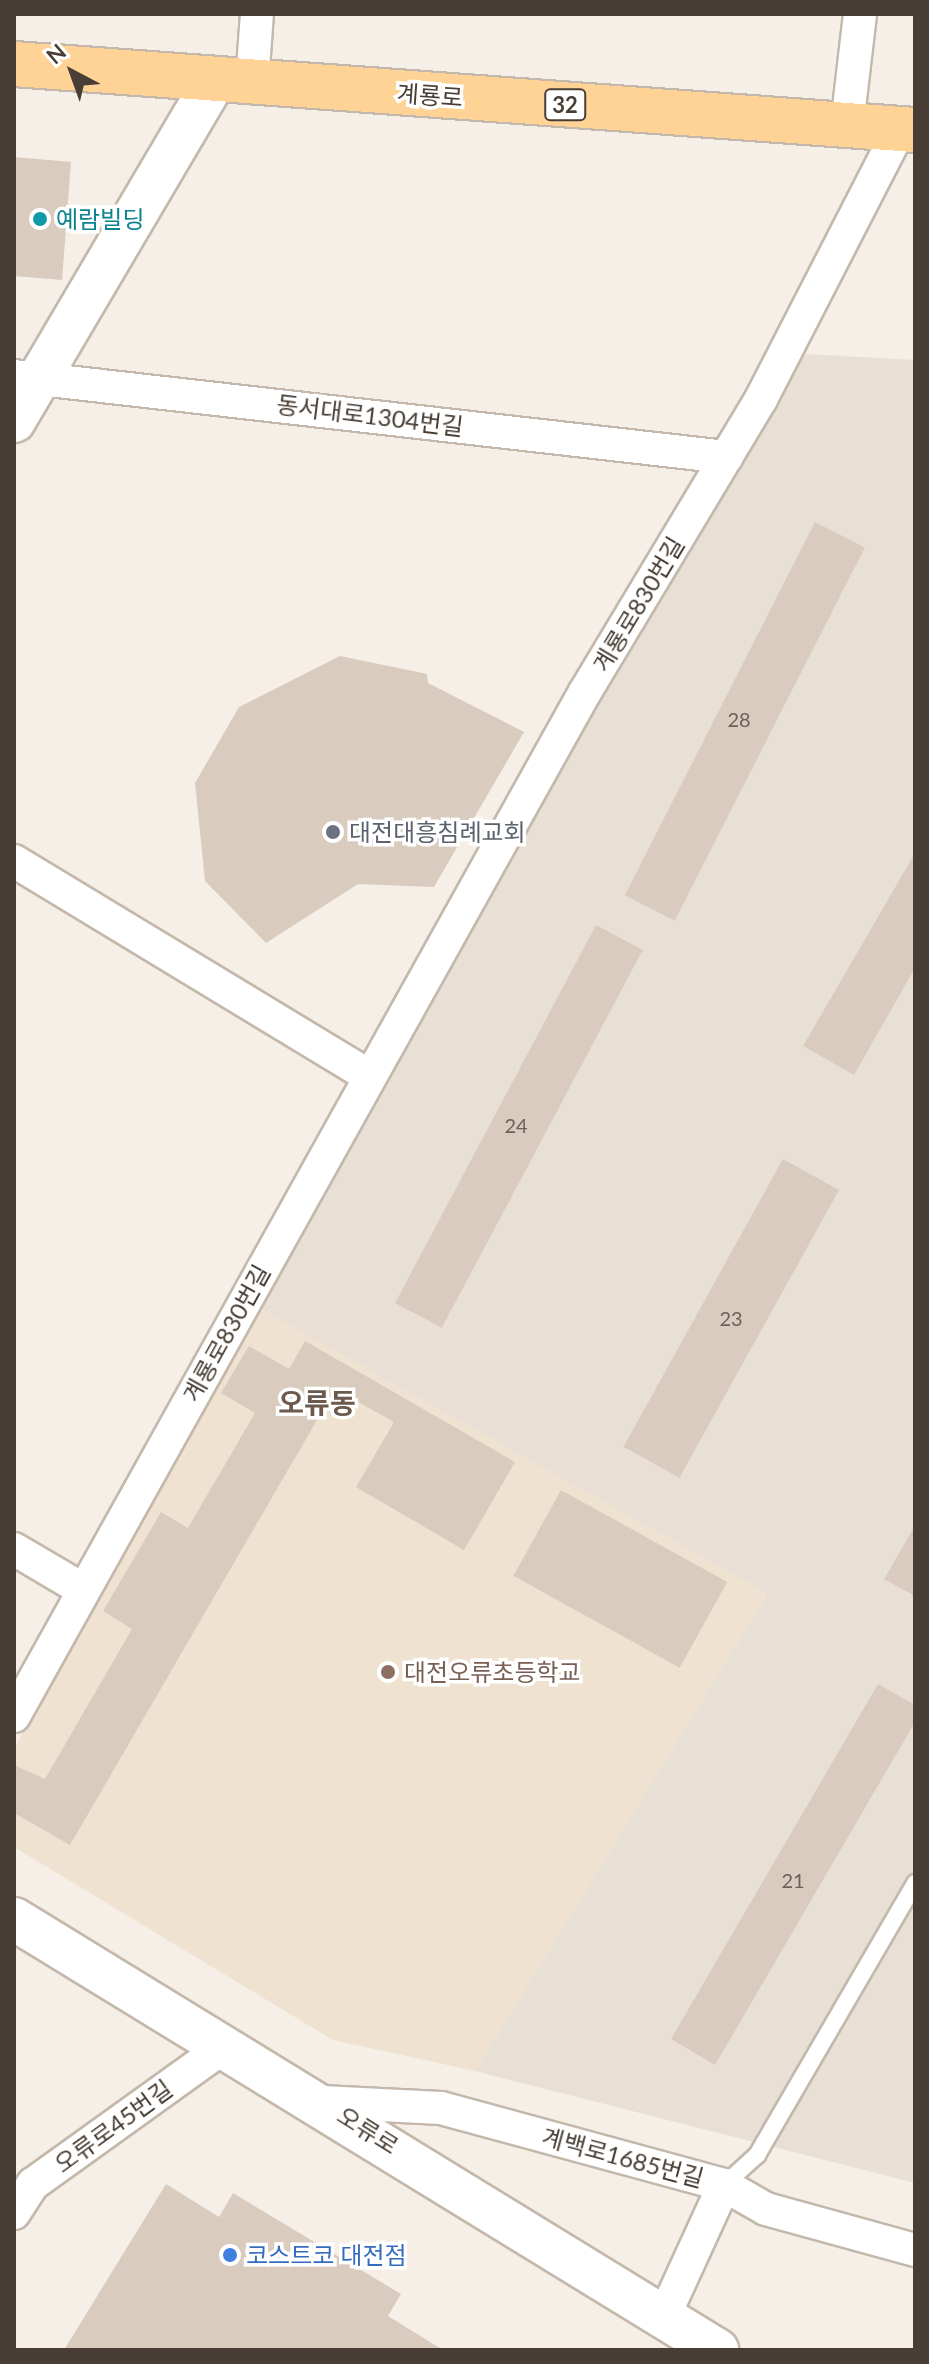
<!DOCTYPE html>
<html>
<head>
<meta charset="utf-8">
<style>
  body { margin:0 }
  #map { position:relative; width:929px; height:2364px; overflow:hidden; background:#f5efe7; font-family:Lato,"Noto Sans KR",sans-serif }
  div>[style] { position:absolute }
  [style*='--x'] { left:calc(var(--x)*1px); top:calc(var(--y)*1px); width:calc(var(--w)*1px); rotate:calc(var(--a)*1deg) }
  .residential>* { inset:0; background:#e9e0d5 }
  .education>* { inset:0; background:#efe2d0 }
  .building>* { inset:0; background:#dacbbf; transform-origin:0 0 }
  .roads { filter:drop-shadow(2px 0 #c4b8ac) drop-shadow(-2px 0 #c4b8ac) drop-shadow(0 2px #c4b8ac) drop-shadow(0 -2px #c4b8ac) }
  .service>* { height:16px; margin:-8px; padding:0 8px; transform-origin:8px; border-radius:8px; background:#fff }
  .minor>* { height:32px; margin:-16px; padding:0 16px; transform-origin:16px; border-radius:16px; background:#fff }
  .tertiary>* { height:42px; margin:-21px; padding:0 21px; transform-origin:21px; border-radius:21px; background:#fff }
  .primary>* { height:44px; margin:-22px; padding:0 22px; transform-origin:22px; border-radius:22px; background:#ffd296 }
  .dots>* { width:22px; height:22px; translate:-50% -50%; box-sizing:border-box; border:4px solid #fff; border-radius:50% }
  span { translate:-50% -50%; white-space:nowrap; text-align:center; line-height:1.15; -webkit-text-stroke:7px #fff; paint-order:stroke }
  .number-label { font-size:20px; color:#6c6158 }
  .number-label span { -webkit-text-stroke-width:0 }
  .shield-label span { padding:2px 6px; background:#fff; border:2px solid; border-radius:6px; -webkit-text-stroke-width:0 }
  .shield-label { font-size:22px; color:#483e35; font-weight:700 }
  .street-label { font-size:24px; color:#483e35 }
  .culture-label { font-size:24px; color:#0d838f }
  .left { translate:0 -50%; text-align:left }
  .worship-label { font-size:24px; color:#5b616d }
  .education-label { font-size:24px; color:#785e54 }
  .shop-label { font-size:24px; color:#366cbe }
  .quarter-label { font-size:28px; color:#6c5a4c; font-weight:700 }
  .frame { position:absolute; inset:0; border:16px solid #483e35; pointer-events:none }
  .north { position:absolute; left:32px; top:32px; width:80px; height:80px; -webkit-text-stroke:6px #fff; paint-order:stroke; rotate:319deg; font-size:22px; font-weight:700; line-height:32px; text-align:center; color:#483e35 }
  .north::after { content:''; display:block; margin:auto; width:28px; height:36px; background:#483e35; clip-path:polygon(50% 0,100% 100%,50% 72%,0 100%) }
</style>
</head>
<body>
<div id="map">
  <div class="residential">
    <div style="clip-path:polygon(787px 353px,915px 360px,915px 2183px,475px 2071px,767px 1594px,253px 1305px)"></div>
  </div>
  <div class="education">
    <div style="clip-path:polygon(253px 1305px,767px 1594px,475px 2071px,333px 2040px,14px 1847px,14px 1749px)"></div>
  </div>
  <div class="building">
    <div style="clip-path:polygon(14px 157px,71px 162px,62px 280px,14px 276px)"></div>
    <div style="left:815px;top:522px;width:56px;height:419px;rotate:27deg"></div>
    <div style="clip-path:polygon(340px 656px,427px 674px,428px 683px,524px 732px,434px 887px,358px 884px,266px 943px,205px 881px,195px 783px,239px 707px)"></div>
    <div style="clip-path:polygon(915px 853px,915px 968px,854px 1075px,803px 1046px)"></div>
    <div style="left:596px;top:925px;width:53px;height:428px;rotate:28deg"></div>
    <div style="left:783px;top:1159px;width:64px;height:329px;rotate:29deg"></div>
    <div style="clip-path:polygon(305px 1341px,515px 1462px,464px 1550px,356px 1487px,394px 1422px,335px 1389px,70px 1845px,14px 1813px,14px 1765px,45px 1779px,132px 1629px,103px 1611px,161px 1512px,188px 1528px,255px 1413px,221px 1393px,249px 1346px,289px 1369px)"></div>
    <div style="left:561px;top:1490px;width:190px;height:98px;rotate:29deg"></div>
    <div style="clip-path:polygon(915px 1526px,915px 1596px,884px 1579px)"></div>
    <div style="clip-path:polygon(878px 1684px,915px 1705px,915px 1722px,715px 2065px,671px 2039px)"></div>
    <div style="clip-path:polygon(166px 2184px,219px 2217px,233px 2193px,401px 2294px,388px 2316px,443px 2350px,64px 2350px)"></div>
  </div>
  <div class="roads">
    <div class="service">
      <div style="--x:724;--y:2185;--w:45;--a:-42.3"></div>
      <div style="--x:757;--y:2155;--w:315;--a:-59.8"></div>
    </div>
    <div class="minor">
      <div style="--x:252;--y:83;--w:69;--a:-85.9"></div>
      <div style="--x:847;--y:125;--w:112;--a:-83.3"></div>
      <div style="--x:14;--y:376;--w:717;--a:6.49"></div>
      <div style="--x:14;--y:861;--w:416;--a:31.2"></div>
      <div style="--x:14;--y:1549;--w:79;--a:30.5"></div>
      <div style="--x:14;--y:1716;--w:1172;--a:-60.86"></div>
      <div style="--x:585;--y:692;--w:342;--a:-59"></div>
      <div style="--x:761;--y:399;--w:305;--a:-62.8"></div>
      <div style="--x:322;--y:2102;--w:119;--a:2.9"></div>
      <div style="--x:441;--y:2108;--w:293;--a:15.2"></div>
      <div style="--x:724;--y:2185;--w:48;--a:29.7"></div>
      <div style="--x:766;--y:2209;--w:155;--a:15.4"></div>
      <div style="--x:14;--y:2213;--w:35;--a:-57"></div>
      <div style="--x:33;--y:2184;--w:233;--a:-35.7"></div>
      <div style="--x:665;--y:2314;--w:142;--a:-65.4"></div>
    </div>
    <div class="tertiary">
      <div style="--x:14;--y:421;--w:396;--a:-59.5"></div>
      <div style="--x:14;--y:1919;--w:825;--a:31.51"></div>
    </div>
    <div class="primary">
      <div style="--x:14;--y:64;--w:903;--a:4.19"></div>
    </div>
  </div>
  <div class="dots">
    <div style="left:40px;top:219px;background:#0f9aa8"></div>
    <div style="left:333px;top:832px;background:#6b7280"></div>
    <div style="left:388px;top:1672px;background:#8d6e63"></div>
    <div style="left:230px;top:2255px;background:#3f7fe0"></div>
  </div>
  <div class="number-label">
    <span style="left:739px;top:719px">28</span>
    <span style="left:516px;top:1125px">24</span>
    <span style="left:731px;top:1318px">23</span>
    <span style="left:793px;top:1880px">21</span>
  </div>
  <div class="shield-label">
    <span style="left:565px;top:105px">32</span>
  </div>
  <div class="street-label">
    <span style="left:430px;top:95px;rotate:4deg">계룡로</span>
    <span style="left:370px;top:415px;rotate:7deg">동서대로1304번길</span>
    <span style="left:638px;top:604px;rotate:-59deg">계룡로830번길</span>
    <span style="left:226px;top:1333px;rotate:-61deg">계룡로830번길</span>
    <span style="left:113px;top:2126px;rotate:-36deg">오류로45번길</span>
    <span style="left:368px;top:2130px;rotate:32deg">오류로</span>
    <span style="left:623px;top:2157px;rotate:15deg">계백로1685번길</span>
  </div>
  <div class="culture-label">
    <span class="left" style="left:56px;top:219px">예람빌딩</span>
  </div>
  <div class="worship-label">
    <span class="left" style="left:349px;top:832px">대전대흥침례교회</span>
  </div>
  <div class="education-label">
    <span class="left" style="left:404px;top:1672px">대전오류초등학교</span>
  </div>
  <div class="shop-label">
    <span class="left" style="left:246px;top:2255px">코스트코 대전점</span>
  </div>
  <div class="quarter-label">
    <span style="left:317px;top:1402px">오류동</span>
  </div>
  <div class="frame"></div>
  <div class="north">N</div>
</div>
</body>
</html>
